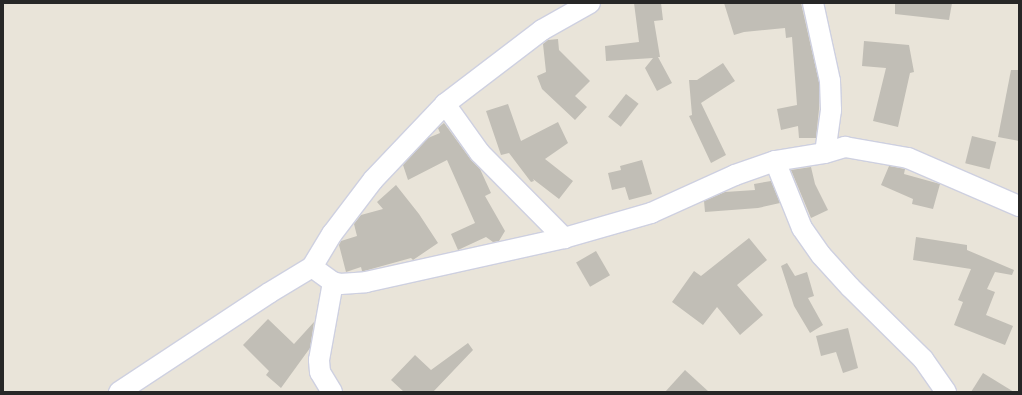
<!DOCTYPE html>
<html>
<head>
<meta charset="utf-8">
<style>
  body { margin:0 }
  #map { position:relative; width:1022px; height:395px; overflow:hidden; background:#e9e4d9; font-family:"Asap Condensed",sans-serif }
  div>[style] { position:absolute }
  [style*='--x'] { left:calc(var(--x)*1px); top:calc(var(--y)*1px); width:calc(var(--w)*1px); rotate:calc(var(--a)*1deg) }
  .building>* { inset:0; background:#c1beb6; transform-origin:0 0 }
  .roads { filter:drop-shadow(1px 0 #ced0e0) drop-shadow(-1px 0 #ced0e0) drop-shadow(0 1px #ced0e0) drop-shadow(0 -1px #ced0e0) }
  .minor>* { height:20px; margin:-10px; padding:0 10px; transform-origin:10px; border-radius:10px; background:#fff }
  span { translate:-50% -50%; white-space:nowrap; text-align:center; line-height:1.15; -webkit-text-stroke:4px #fff; paint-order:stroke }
  .frame { position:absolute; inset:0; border:4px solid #272727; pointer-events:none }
</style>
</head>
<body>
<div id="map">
  <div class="building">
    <div style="clip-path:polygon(634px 3px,661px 3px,663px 20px,654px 21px,660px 57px,658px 57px,672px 83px,657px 91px,645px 68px,653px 58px,606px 61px,605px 46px,639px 42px)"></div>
    <div style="clip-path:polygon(724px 3px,801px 3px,819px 82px,819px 109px,816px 138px,799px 138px,798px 126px,781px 130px,777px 109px,797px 105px,792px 37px,786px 38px,785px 28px,744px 32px,734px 35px)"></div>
    <div style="clip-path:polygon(895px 3px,952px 3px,949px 20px,895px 14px)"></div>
    <div style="clip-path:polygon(558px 39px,559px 50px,590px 81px,575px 96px,587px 107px,575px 120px,542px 89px,537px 76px,546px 72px,543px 44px,548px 40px)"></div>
    <div style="clip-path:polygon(864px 41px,909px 45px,914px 72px,910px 73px,898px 127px,873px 121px,886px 68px,862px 66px)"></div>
    <div style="clip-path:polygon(723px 63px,735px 81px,701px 103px,726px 155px,711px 163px,689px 116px,692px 115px,689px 80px,697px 80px)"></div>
    <div style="clip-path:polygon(1011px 70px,1019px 70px,1019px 141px,998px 137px)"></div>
    <div style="left:626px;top:94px;width:16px;height:29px;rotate:38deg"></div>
    <div style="clip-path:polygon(508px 104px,521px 141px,558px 122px,568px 143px,545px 159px,573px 181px,559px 199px,533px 179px,534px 181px,531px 182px,509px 153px,501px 155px,486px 111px)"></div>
    <div style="clip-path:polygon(444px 123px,471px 160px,480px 169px,491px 193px,485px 196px,505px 231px,499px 241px,493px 242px,486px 237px,458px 250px,451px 234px,475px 223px,447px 160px,408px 180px,403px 165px,428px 138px,440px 133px,438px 128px)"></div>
    <div style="left:972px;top:136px;width:25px;height:28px;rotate:14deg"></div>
    <div style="clip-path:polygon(642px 160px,652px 194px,629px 200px,625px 187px,612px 190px,608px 173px,621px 170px,620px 166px)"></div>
    <div style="clip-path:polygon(889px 166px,905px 169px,904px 174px,940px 184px,933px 209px,912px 204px,913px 199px,881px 185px)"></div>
    <div style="clip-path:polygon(811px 167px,815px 184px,828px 210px,811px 218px,791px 170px)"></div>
    <div style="clip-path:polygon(771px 181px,780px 203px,758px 208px,705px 212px,704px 201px,725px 192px,755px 190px,754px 184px)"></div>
    <div style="clip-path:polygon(396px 185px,419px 214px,438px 243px,413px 260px,411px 258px,364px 271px,362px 271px,361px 267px,346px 272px,339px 245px,341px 241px,357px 236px,354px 224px,361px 215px,383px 209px,377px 202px)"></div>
    <div style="clip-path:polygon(916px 237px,967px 245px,967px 250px,1014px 270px,1012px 275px,995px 272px,987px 289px,995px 292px,986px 315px,1013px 326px,1005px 345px,954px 325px,963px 302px,958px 300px,971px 269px,913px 260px)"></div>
    <div style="clip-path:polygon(749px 238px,767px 260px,737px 285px,763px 315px,740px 335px,717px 307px,703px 325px,672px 302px,694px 271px,701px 276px)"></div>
    <div style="left:596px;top:251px;width:28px;height:23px;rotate:60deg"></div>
    <div style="clip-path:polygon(787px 263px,795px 276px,807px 272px,814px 296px,808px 298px,823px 325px,810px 333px,794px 306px,781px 266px)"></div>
    <div style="clip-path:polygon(268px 319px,294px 344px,314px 322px,310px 348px,281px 388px,266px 375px,269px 371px,243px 345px)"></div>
    <div style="clip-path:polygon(848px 328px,858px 368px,843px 373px,836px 352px,821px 356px,816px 336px)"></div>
    <div style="clip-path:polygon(468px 343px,473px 350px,433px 392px,404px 392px,391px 380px,415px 355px,431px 370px)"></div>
    <div style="clip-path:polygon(685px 370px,709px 392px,665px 392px)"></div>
    <div style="clip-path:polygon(983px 373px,1014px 392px,971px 392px)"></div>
  </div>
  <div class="roads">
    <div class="minor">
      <div style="--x:813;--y:3;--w:80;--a:77.7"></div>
      <div style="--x:830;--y:81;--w:29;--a:88"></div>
      <div style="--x:831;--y:110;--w:43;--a:97.9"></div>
      <div style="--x:445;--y:104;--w:60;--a:54.5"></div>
      <div style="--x:480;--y:153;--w:120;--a:45.3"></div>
      <div style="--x:775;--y:161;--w:72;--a:68.1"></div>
      <div style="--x:802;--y:228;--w:33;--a:55"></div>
      <div style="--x:821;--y:255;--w:43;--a:47.8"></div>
      <div style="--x:850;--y:287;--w:103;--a:44.6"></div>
      <div style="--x:923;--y:359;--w:40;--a:55.1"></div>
      <div style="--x:312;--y:267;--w:26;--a:36"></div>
      <div style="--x:333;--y:282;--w:7;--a:16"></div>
      <div style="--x:340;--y:284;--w:26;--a:-4"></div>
      <div style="--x:366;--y:282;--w:203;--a:-12.5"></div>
      <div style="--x:564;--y:238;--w:91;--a:-16"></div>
      <div style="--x:651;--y:213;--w:92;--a:-24.3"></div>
      <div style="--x:735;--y:175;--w:42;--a:-19.3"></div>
      <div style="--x:775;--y:161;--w:51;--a:-9.1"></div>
      <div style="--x:825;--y:153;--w:21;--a:-17"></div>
      <div style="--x:845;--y:147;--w:64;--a:9.9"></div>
      <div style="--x:908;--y:158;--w:121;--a:23.4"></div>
      <div style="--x:119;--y:392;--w:180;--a:-33.4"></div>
      <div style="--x:269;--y:293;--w:50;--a:-31.2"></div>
      <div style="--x:312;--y:267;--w:39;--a:-59"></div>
      <div style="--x:332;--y:234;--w:68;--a:-52.8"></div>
      <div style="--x:373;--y:180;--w:105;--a:-46.5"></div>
      <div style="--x:445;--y:104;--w:122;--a:-37.3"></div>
      <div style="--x:542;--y:30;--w:55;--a:-29.4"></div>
      <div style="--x:332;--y:392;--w:23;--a:-121"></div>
      <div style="--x:320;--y:372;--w:12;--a:-95"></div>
      <div style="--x:319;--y:360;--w:79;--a:-79.8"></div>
    </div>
  </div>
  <div class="frame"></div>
</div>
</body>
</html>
